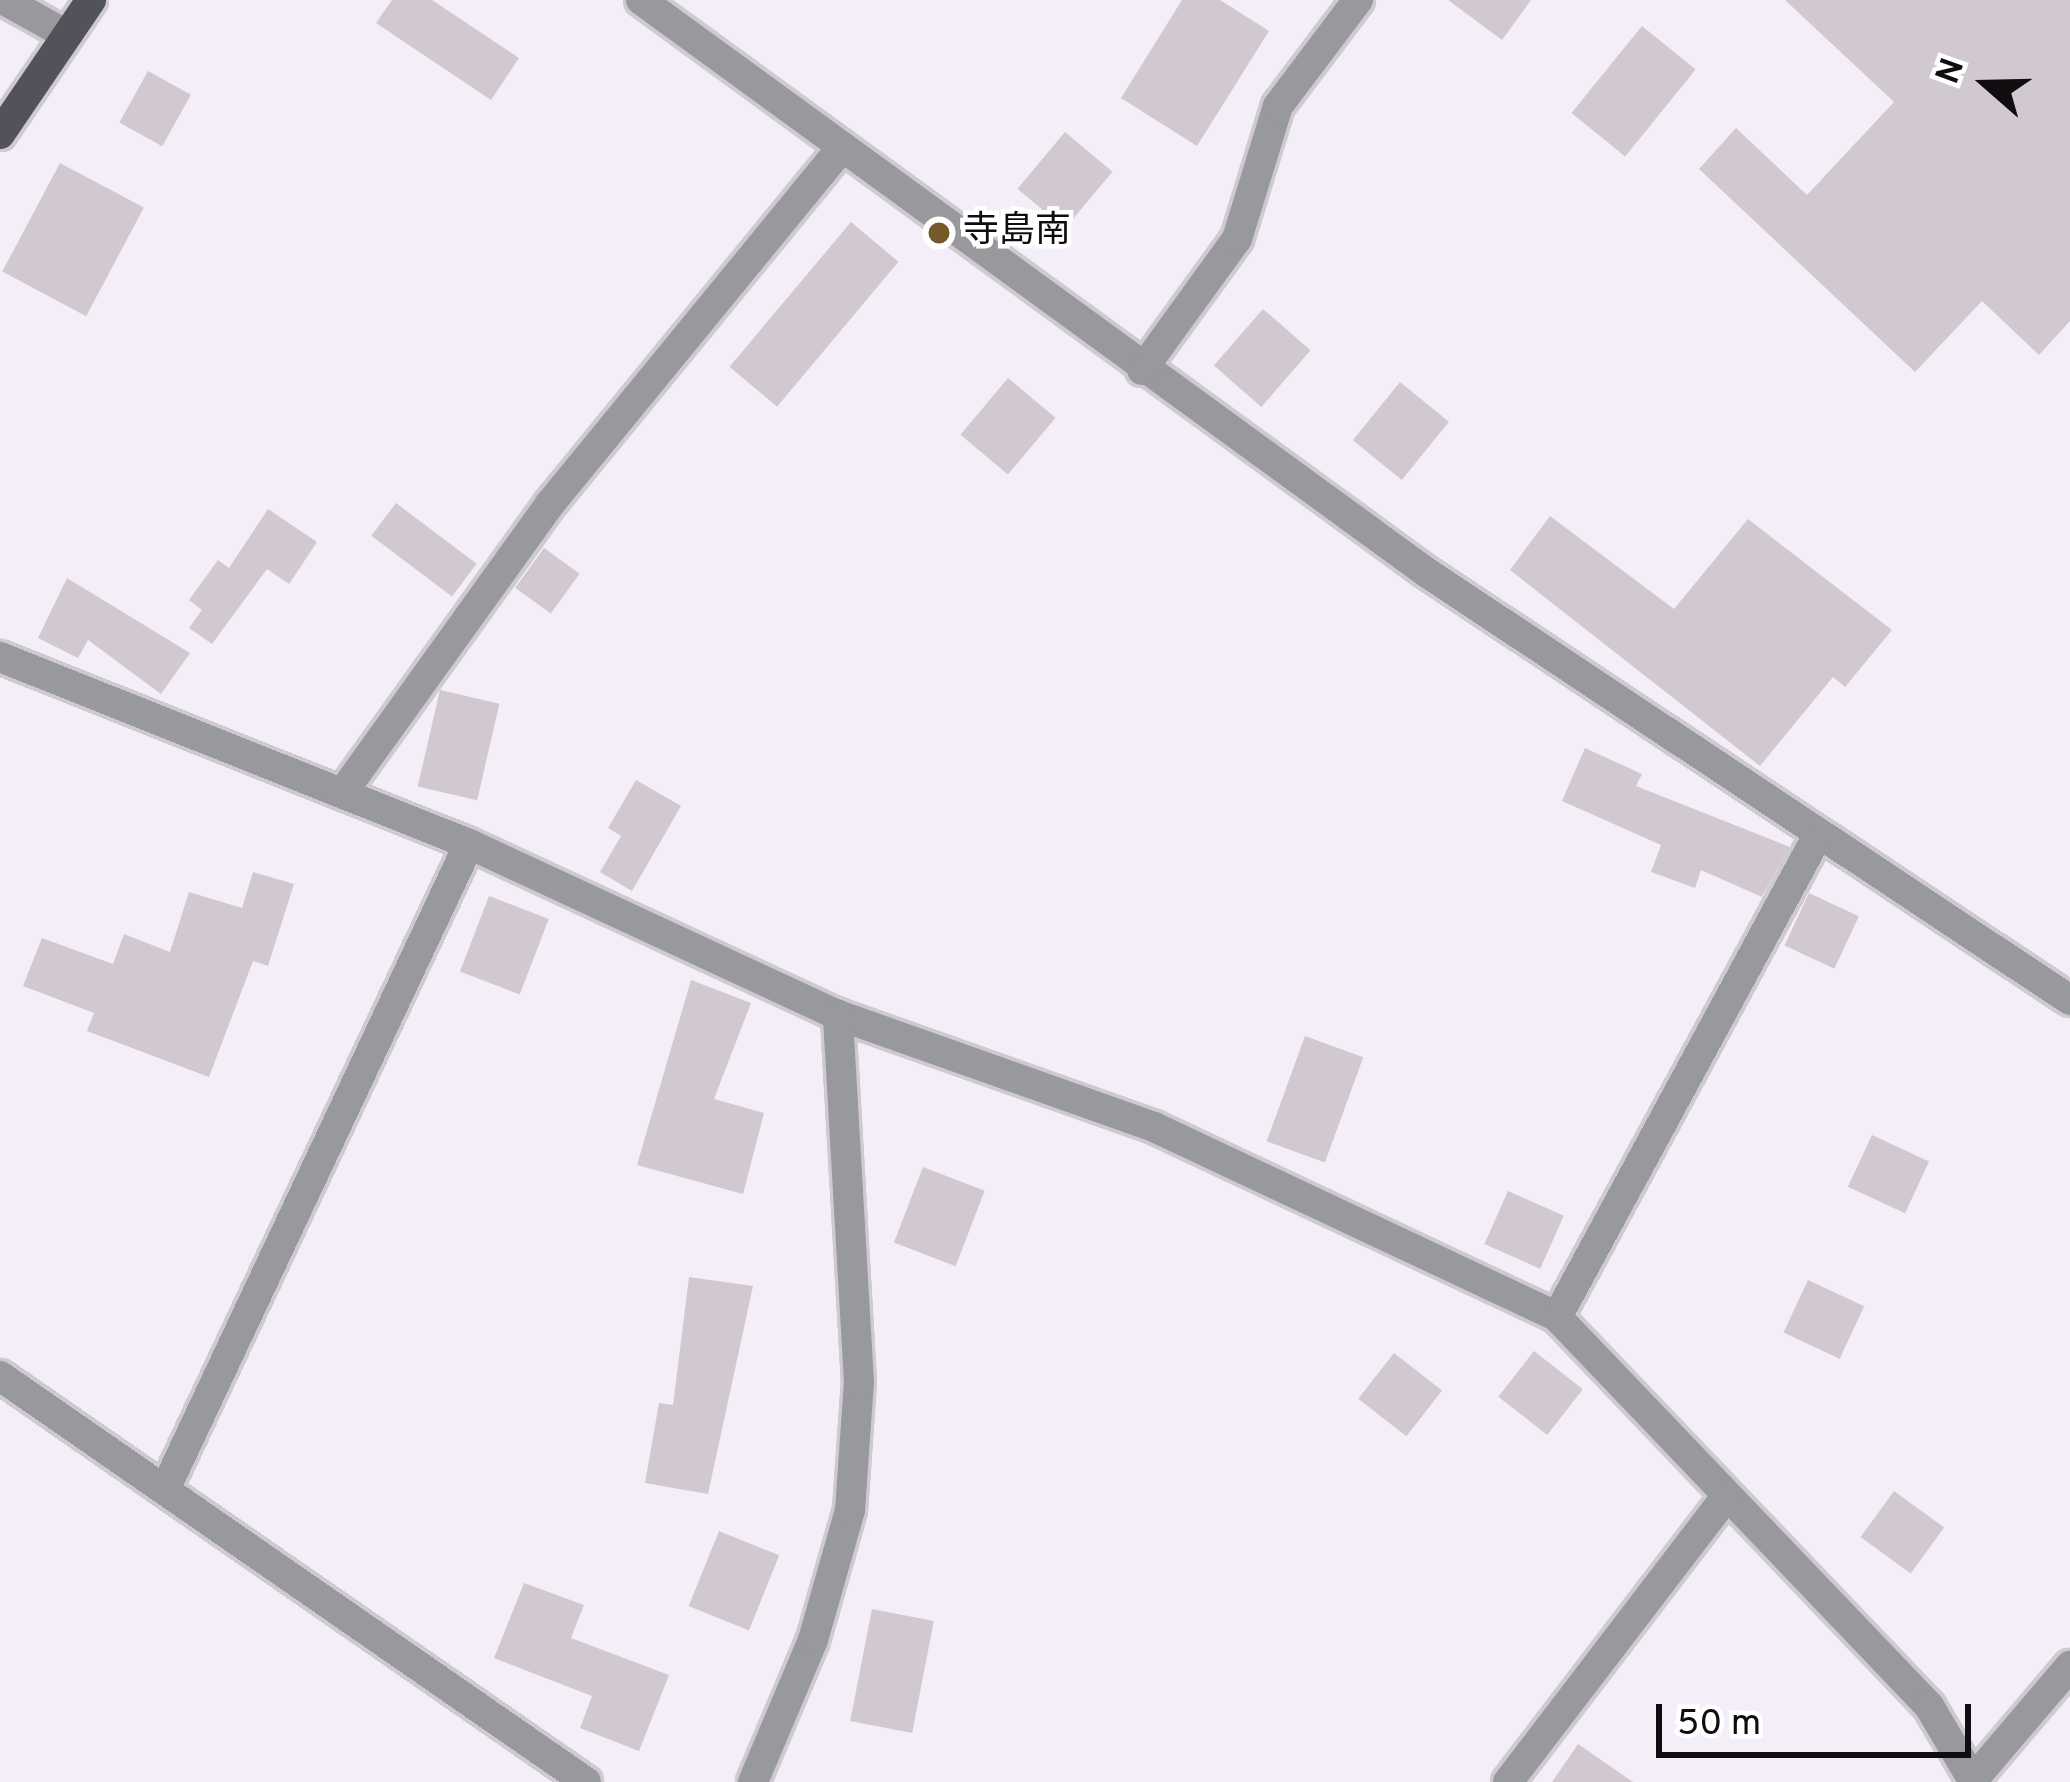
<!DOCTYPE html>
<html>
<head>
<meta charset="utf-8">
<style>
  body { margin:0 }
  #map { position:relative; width:2070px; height:1782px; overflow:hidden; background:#f3eef7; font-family:Overpass,"Noto Sans JP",sans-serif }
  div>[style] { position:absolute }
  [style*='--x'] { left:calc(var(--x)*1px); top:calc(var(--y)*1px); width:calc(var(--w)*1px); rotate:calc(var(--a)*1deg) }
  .building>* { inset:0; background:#d2c9d0; transform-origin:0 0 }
  .roads { filter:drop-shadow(3px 0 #cfcad2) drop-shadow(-3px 0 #cfcad2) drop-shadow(0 3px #cfcad2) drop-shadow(0 -3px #cfcad2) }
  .minor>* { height:30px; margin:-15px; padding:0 15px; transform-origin:15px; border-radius:15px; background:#98999d }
  .major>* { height:30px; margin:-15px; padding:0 15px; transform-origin:15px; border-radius:15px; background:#52525a }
  .dots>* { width:33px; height:33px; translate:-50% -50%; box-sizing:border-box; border:6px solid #fff; border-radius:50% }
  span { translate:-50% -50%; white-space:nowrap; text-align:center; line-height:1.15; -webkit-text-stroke:9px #fff; paint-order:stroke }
  .poi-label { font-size:36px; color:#0f0d10 }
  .left { translate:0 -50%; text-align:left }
  .north { position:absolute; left:1926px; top:24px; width:120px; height:120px; -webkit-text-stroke:9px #fff; paint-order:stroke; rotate:290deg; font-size:33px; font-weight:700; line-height:48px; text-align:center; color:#0f0d10 }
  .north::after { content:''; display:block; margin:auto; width:42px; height:54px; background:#0f0d10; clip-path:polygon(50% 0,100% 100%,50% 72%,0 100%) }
  .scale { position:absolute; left:1656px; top:1704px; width:315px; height:54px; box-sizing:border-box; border:6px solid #0f0d10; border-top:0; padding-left:15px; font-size:36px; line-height:42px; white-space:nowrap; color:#0f0d10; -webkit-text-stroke:9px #fff; paint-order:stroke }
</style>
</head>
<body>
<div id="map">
  <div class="building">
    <div style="clip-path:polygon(392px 0,432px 0,519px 58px,491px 100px,376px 23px)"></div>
    <div style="clip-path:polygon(1182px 0,1220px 0,1269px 31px,1197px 146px,1121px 98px)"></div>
    <div style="clip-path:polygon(1448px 0,1531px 0,1502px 40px)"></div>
    <div style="clip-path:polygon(1785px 0,2070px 0,2070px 321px,2039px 355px,1982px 301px,1915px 372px,1699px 169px,1736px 128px,1807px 195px,1894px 102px)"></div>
    <div style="left:1642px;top:26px;width:69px;height:112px;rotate:39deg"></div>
    <div style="left:148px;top:71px;width:49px;height:59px;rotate:29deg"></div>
    <div style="left:1065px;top:132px;width:62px;height:74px;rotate:40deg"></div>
    <div style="left:60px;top:163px;width:95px;height:123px;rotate:28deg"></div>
    <div style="left:851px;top:222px;width:62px;height:189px;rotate:40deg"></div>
    <div style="left:1263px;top:309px;width:63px;height:75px;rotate:41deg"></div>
    <div style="left:1008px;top:378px;width:62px;height:74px;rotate:40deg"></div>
    <div style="left:1400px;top:382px;width:63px;height:75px;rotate:39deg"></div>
    <div style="left:396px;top:503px;width:101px;height:41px;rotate:37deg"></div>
    <div style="clip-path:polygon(268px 509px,317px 542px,289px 584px,267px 569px,212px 644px,189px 628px,202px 610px,189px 600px,218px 560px,229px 568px)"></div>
    <div style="clip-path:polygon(1550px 516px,1674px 609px,1748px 519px,1892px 630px,1845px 687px,1833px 677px,1760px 766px,1510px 570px)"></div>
    <div style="left:544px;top:548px;width:44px;height:49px;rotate:36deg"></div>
    <div style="clip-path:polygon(67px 578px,190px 653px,161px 694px,88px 640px,78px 658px,38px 638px)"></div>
    <div style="left:440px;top:690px;width:61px;height:99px;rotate:13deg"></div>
    <div style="clip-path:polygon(1585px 748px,1642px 774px,1636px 786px,1790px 847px,1762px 897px,1701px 870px,1695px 888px,1651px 872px,1661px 845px,1562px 801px)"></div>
    <div style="clip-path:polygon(636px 780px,681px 806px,632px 891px,600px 872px,621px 836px,608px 828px)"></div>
    <div style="clip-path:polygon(253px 872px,294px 884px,268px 966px,253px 961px,209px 1077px,87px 1031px,94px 1013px,23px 986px,42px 938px,113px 964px,124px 934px,170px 952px,189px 892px,242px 908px)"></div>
    <div style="left:1809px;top:893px;width:55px;height:58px;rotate:25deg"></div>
    <div style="left:489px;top:896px;width:64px;height:81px;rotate:21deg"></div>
    <div style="clip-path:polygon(691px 980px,751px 1003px,714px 1099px,764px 1113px,743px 1194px,637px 1165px)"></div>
    <div style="left:1305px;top:1036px;width:62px;height:112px;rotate:20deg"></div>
    <div style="left:1872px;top:1135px;width:63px;height:57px;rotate:25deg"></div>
    <div style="left:923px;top:1167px;width:66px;height:81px;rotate:21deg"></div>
    <div style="left:1508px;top:1191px;width:61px;height:58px;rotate:24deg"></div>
    <div style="clip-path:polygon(689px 1277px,753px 1286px,708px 1494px,645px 1483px,659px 1403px,673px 1405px)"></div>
    <div style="left:1808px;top:1280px;width:62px;height:58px;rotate:25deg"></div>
    <div style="left:1534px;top:1351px;width:62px;height:58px;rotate:38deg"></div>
    <div style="left:1394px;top:1353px;width:61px;height:58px;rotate:38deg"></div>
    <div style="left:1894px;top:1491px;width:62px;height:57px;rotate:36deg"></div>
    <div style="left:719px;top:1531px;width:65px;height:81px;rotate:22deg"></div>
    <div style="clip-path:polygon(524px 1583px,584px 1605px,571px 1638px,669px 1675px,639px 1751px,580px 1728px,592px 1696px,494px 1658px)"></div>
    <div style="left:872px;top:1609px;width:63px;height:114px;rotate:11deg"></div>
    <div style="clip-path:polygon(1578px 1744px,1633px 1782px,1552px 1782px)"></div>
  </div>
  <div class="roads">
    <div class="minor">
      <div style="--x:4;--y:0;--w:72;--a:29.1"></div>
      <div style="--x:641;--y:0;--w:971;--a:36.08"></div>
      <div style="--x:1426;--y:572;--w:773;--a:33.61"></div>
      <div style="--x:1142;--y:370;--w:162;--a:-54.1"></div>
      <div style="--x:1237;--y:239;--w:139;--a:-72.9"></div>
      <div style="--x:1278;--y:106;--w:133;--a:-53"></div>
      <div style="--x:0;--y:657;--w:505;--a:21.74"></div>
      <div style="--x:469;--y:844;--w:407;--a:24.9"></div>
      <div style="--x:838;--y:1015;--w:335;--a:19.5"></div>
      <div style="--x:1154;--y:1127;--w:446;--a:25.2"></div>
      <div style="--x:1557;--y:1317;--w:538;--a:46.28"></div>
      <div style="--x:1929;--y:1706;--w:88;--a:59.4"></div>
      <div style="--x:343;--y:792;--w:355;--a:-54.3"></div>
      <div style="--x:550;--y:504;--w:460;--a:-50.7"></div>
      <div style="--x:1557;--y:1317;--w:546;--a:-61.56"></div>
      <div style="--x:0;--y:1376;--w:713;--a:34.72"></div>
      <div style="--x:168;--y:1483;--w:706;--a:-64.78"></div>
      <div style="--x:1973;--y:1780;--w:150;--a:-49.6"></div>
      <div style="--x:753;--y:1782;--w:154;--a:-67.1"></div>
      <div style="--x:813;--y:1640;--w:135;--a:-74.1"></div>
      <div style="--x:850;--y:1510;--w:128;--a:-86"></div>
      <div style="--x:859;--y:1382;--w:368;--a:-93.3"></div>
      <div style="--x:1508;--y:1782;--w:357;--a:-52.6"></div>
    </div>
    <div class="major">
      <div style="--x:0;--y:134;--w:162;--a:-55.8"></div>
    </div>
  </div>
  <div class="dots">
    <div style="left:939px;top:233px;background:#74592b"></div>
  </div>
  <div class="poi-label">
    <span class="left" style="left:963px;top:233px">寺島南</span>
  </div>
  <div class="north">N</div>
  <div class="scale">50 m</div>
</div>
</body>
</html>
